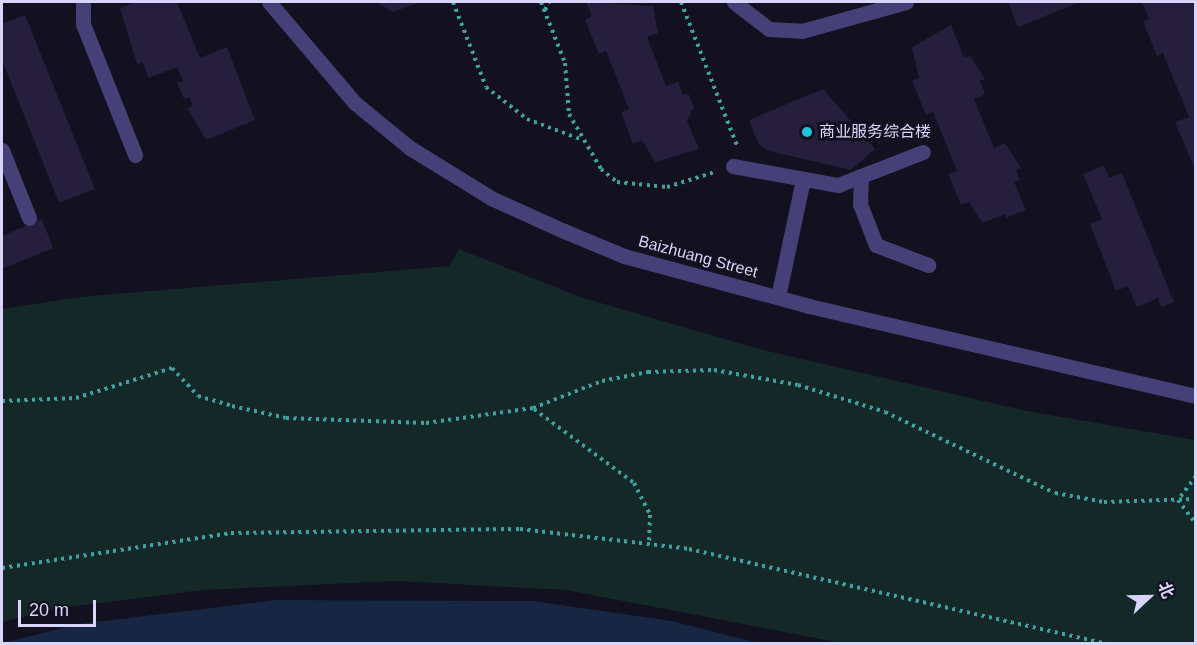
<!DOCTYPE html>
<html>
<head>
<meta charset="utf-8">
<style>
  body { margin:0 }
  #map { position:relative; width:1197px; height:645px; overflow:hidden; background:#13101f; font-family:Arial,"Noto Sans SC",sans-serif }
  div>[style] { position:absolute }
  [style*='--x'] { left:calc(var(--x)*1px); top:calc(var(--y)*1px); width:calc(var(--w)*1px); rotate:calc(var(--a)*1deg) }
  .green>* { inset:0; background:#142828 }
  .water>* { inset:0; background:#162643 }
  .building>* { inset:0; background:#251e3d }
  .path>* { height:4px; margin-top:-2px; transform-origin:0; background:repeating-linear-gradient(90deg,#3ea29f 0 3px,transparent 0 7.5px) }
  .lane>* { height:15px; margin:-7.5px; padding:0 7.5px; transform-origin:7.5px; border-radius:7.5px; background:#454178 }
  .street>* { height:15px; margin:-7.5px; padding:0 7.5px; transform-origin:7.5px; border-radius:7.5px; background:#454178 }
  .dots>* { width:16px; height:16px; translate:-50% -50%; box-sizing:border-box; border:3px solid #13101f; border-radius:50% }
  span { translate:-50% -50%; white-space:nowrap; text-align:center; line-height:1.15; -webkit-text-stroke:6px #13101f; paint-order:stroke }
  .poi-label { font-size:16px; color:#d9d4f9 }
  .left { translate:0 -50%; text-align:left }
  .street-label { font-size:16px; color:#d9d4f9 }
  .frame { position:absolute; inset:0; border:3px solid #d9d4f9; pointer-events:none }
  .north { position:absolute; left:1119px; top:567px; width:60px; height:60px; -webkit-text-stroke:4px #13101f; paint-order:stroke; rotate:68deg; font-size:16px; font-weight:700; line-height:24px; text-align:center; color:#d9d4f9 }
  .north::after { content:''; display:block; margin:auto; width:21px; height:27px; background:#d9d4f9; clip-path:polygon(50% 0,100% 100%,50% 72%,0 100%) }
  .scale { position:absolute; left:18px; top:600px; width:78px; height:27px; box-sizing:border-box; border:3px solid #d9d4f9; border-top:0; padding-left:8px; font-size:18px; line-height:21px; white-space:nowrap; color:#d9d4f9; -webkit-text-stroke:4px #13101f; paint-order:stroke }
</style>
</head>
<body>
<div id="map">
  <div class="green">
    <div style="clip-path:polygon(459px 249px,580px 297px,759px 349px,1027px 411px,1195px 440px,1195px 643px,842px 643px,566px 590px,398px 581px,202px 590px,67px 607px,2px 622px,2px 309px,80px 297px,449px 266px)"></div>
  </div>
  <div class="water">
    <div style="clip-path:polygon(276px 600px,533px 601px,672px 621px,758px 643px,2px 643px,79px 624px)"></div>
  </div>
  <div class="building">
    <div style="clip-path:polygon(136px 2px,177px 2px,200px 58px,227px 47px,255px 120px,206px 140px,187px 108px,193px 106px,189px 97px,184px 99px,177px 83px,183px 81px,177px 67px,149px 78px,142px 62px,137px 64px,120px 8px)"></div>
    <div style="clip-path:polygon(376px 2px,420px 2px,393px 12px)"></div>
    <div style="clip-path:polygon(586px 2px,653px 6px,658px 33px,647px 37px,666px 86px,678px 82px,683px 95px,688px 93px,694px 107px,687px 121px,699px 149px,655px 162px,642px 140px,633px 144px,621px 112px,629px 109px,606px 51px,599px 54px,585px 20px,592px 16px)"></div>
    <div style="clip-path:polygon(1008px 2px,1080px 2px,1018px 27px)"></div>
    <div style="clip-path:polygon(1142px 2px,1196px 2px,1196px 172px,1175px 122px,1189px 117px,1163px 53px,1157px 56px,1143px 21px,1149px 19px)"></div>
    <div style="clip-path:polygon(25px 15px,95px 189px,59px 203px,2px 60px,2px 24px)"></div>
    <div style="clip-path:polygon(951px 25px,964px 57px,970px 56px,985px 79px,980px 81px,985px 94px,974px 99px,994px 148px,1005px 143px,1021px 168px,1016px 170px,1020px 180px,1014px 182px,1026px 210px,1006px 218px,1005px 214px,982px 223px,969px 202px,961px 205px,948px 174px,957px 171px,933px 112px,926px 115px,912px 81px,919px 78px,912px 47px)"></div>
    <div style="clip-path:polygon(823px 89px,875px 149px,851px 170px,769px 151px,759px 145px,749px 120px)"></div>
    <div style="clip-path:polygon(1104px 165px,1109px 178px,1122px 173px,1174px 302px,1161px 307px,1158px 298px,1137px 307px,1128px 286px,1116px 291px,1090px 224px,1102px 219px,1083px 174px)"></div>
    <div style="clip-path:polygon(42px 219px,53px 248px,2px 269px,2px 236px)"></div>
  </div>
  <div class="path">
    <div style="--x:453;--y:2;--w:91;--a:68.8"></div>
    <div style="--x:486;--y:87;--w:52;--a:38"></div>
    <div style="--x:527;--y:119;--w:57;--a:20.7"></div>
    <div style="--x:541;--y:2;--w:66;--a:68.5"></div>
    <div style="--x:565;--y:63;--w:51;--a:85.5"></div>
    <div style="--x:569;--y:114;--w:64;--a:59.8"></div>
    <div style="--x:601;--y:169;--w:21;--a:39"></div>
    <div style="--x:617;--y:182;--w:50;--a:5.7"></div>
    <div style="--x:667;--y:187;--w:50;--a:-17.4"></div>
    <div style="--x:681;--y:2;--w:155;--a:68.7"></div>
    <div style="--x:545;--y:10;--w:9;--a:-63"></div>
    <div style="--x:2;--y:401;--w:74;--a:-2.3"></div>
    <div style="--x:76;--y:398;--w:101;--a:-17.4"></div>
    <div style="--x:172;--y:368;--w:38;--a:47"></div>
    <div style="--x:198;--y:396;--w:35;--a:16"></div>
    <div style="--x:232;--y:406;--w:55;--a:12.5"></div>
    <div style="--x:286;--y:418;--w:140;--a:2"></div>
    <div style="--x:426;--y:423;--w:108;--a:-8"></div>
    <div style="--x:533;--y:408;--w:74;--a:-21.4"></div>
    <div style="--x:602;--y:381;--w:47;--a:-11.1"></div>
    <div style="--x:648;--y:372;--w:66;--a:-1.7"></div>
    <div style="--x:714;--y:370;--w:85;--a:10.1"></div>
    <div style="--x:798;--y:385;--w:91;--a:17.2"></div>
    <div style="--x:885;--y:412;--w:188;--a:25.5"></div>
    <div style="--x:1055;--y:493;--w:50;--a:10.4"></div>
    <div style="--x:1104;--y:502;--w:92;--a:-1.9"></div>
    <div style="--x:534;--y:409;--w:124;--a:36.5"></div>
    <div style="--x:634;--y:483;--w:36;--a:63"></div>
    <div style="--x:650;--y:515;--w:30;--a:92"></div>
    <div style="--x:1196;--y:476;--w:30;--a:127"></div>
    <div style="--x:1178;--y:500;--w:30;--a:53"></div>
    <div style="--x:2;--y:568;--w:232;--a:-8.7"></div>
    <div style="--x:231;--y:533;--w:289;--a:-0.8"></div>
    <div style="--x:520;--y:529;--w:170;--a:6.7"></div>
    <div style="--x:689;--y:549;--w:429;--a:12.8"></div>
  </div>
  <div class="lane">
    <div style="--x:83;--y:2;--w:22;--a:90"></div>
    <div style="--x:83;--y:24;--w:141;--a:68.3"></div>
    <div style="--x:734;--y:2;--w:44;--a:37.6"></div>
    <div style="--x:769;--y:29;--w:33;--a:3"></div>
    <div style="--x:802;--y:31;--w:108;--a:-15.6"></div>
    <div style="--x:2;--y:150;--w:73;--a:68.3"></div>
    <div style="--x:733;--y:166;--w:107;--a:10.3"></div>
    <div style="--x:838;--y:185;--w:91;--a:-21.2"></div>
    <div style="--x:861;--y:176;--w:28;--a:92"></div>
    <div style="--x:860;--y:204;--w:44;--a:68.7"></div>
    <div style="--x:876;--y:245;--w:56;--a:21"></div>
    <div style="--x:778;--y:297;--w:121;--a:-78"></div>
  </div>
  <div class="street">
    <div style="--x:269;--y:2;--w:133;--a:49.6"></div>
    <div style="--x:355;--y:103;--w:71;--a:39.3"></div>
    <div style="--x:410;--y:148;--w:97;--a:31.6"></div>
    <div style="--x:493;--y:199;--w:78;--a:24.3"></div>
    <div style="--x:564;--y:231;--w:65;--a:22.6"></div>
    <div style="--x:624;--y:256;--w:192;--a:15.1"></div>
    <div style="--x:809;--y:306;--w:397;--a:13.1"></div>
  </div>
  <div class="dots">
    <div style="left:807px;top:132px;background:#1fc3da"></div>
  </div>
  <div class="poi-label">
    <span class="left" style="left:819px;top:132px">商业服务综合楼</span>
  </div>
  <div class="street-label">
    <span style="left:698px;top:257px;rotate:15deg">Baizhuang Street</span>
  </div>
  <div class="frame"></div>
  <div class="north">北</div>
  <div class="scale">20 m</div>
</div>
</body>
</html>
